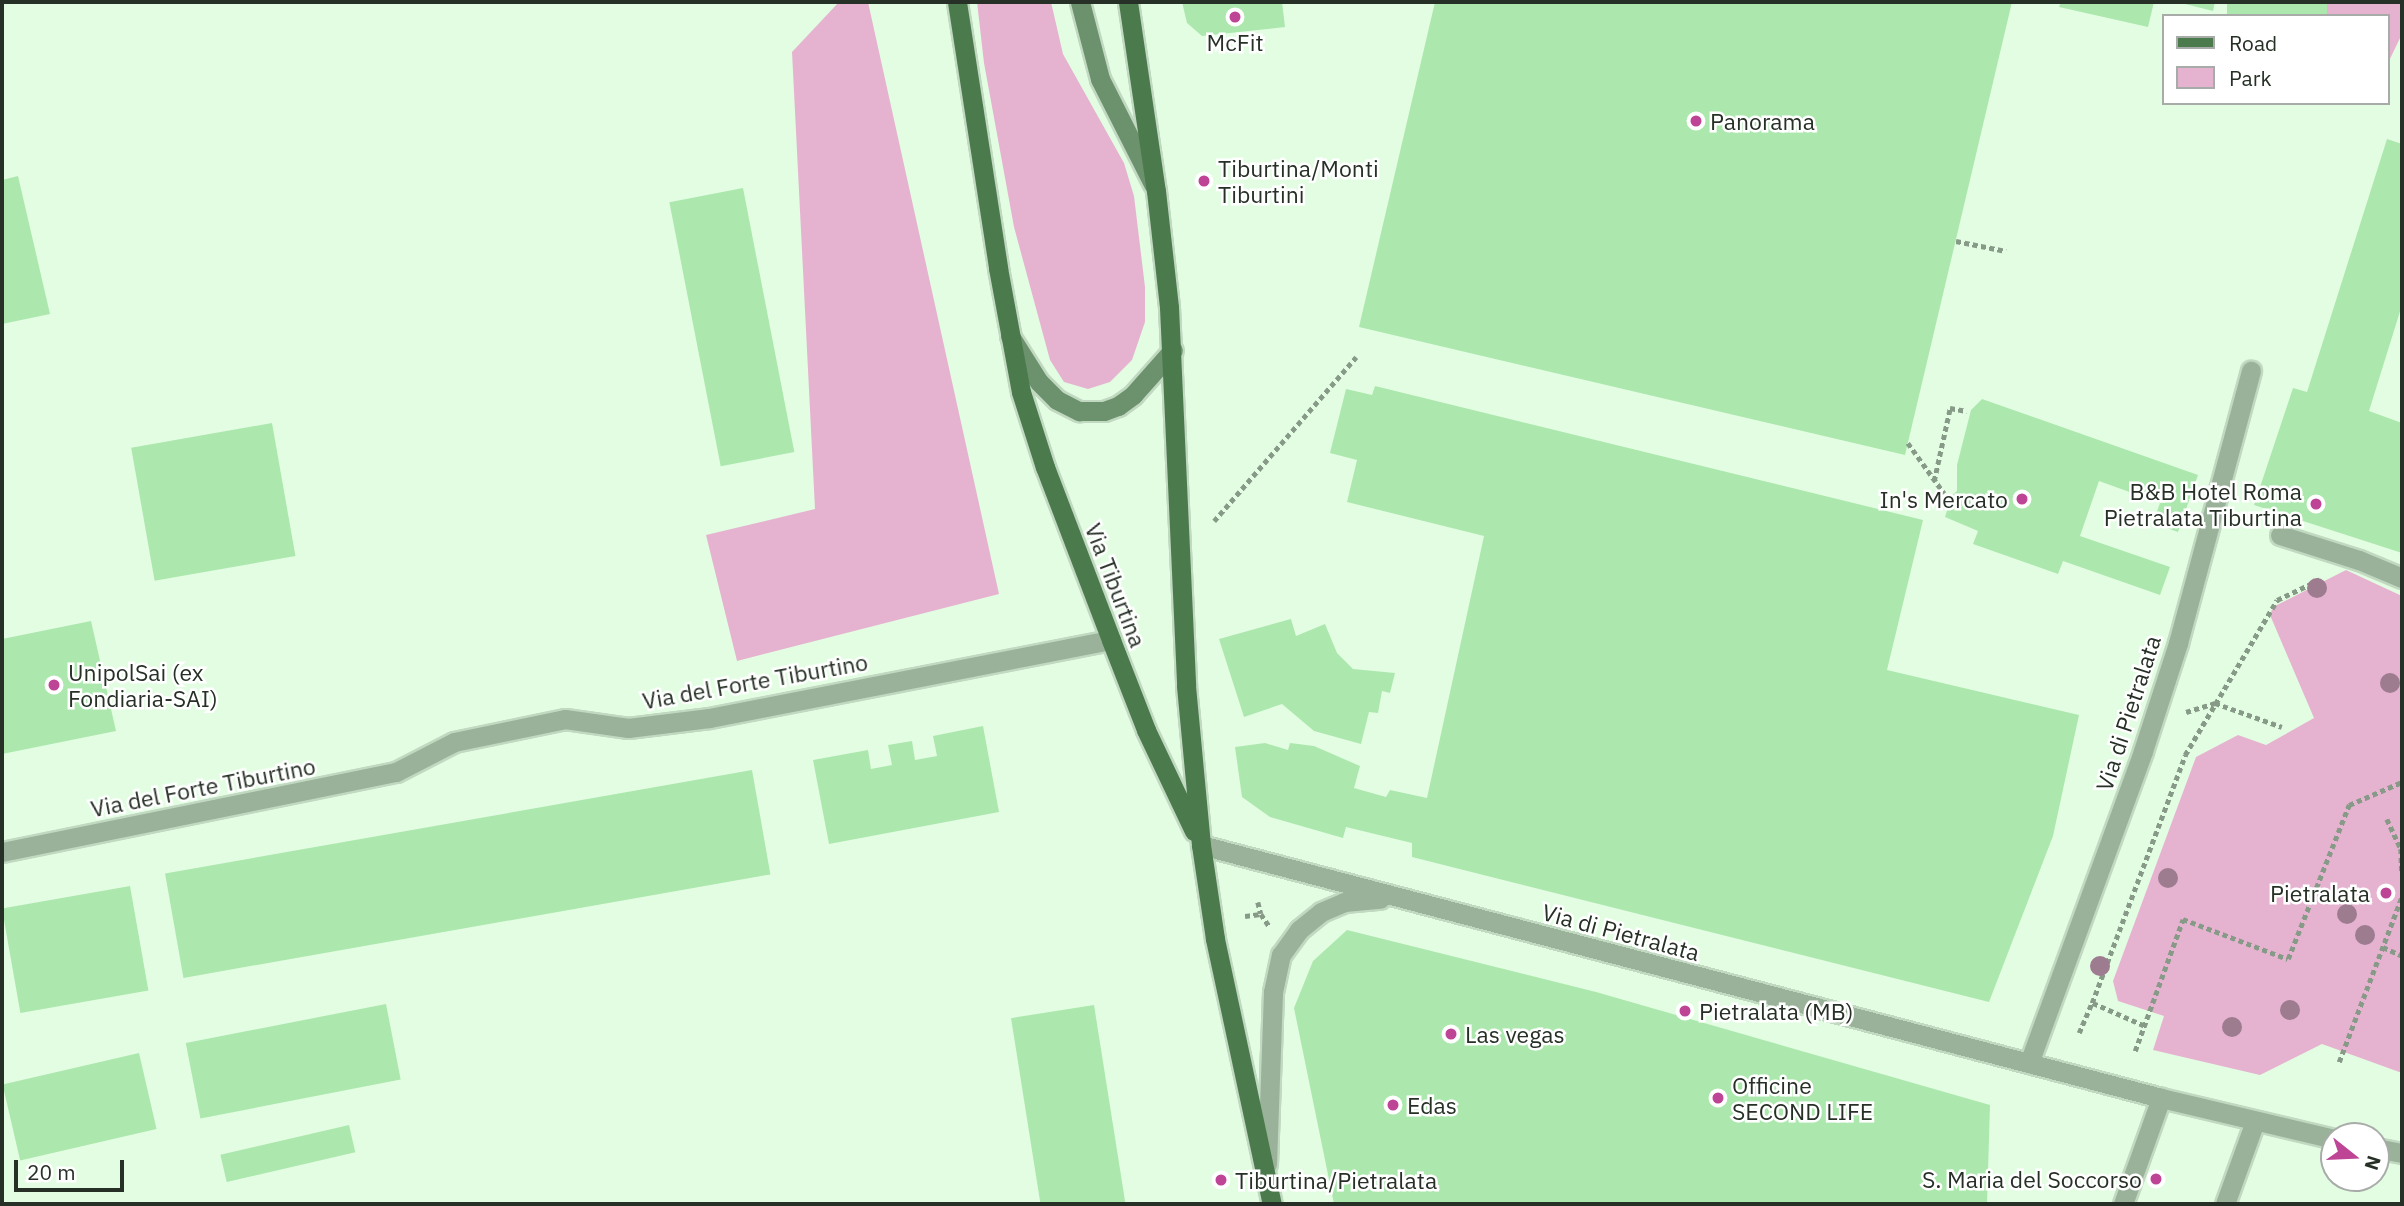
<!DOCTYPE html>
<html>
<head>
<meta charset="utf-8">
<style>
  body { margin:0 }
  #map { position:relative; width:2404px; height:1206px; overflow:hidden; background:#e3fde3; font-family:"IBM Plex Sans",sans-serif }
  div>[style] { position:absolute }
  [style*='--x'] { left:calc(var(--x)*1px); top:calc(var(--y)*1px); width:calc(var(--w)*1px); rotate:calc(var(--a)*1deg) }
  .green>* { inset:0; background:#e5b3d0 }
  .building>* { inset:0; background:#ace8ad; transform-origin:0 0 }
  .path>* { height:4.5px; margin-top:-2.25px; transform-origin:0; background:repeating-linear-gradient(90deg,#879a87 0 5px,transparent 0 8.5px) }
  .roads { filter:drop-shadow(2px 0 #c1d8c1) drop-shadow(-2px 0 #c1d8c1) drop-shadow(0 2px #c1d8c1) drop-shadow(0 -2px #c1d8c1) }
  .service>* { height:19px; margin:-9.5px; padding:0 9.5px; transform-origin:9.5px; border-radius:9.5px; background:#99b299 }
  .minor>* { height:19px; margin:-9.5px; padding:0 9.5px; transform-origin:9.5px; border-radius:9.5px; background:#99b299 }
  .tertiary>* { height:19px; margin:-9.5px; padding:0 9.5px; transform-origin:9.5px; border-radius:9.5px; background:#99b299 }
  .secondary>* { height:19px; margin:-9.5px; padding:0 9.5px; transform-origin:9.5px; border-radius:9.5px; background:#6c926d }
  .primary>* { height:19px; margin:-9.5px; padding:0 9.5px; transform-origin:9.5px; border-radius:9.5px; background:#4b7a4d }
  .trees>* { width:20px; height:20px; margin:-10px; border-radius:50%; background:#9e7c90 }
  .dots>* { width:19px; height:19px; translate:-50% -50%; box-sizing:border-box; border:4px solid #fff; border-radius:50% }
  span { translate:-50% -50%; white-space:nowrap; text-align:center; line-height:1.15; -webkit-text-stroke:5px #fff; paint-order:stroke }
  .poi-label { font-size:23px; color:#263026 }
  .left { translate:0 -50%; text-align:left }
  .right { translate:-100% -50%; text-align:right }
  .street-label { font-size:23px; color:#263026 }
  .frame { position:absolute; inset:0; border:4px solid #263026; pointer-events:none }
  .legend { position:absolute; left:2162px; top:14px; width:228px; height:91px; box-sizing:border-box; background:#fff; border:2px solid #a8aca8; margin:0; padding:9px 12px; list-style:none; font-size:21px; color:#263026 }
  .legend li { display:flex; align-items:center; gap:14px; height:35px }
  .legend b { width:35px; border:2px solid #a8aca8 }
  .north { position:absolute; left:2320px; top:1122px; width:70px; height:70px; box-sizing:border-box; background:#fff; border:2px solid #a8aca8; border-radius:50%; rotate:108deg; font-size:19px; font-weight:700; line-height:28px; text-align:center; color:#263026 }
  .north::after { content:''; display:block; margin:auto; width:24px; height:32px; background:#be4496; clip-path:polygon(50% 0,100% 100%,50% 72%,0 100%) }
  .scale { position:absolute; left:14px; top:1160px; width:110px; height:32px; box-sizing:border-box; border:4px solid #263026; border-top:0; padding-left:9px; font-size:21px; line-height:24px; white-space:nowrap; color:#263026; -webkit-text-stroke:5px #fff; paint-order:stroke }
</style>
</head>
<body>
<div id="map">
  <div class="green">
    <div style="clip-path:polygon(839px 2px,868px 2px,999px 594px,737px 661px,706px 535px,815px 509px,792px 52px)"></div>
    <div style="clip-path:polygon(977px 2px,1051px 2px,1063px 54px,1124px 163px,1134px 196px,1145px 287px,1145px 322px,1132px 360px,1110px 382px,1088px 389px,1064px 382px,1050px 360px,1014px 227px,984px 63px)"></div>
    <div style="clip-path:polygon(2327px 2px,2402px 2px,2402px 34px,2388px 63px,2388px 16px,2324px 16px)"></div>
    <div style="clip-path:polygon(2346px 570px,2402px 596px,2402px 1073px,2322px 1044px,2260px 1075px,2153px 1050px,2164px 1016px,2118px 1001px,2113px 981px,2196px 757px,2238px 735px,2266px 745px,2314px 718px,2270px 615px,2273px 607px)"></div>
  </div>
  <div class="building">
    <div style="clip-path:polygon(1182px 2px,1282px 2px,1285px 27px,1202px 36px,1187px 23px)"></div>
    <div style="clip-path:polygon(1435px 2px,2012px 2px,1905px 455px,1359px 327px)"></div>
    <div style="clip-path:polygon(2061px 2px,2154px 2px,2148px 27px,2059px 7px)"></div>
    <div style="clip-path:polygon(2177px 2px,2215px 2px,2213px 11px)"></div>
    <div style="left:2227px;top:2px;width:100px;height:14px"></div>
    <div style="clip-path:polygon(2387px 139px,2402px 144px,2402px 305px,2369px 411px,2402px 423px,2402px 553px,2254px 505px,2293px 388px,2307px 392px)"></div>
    <div style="clip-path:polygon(18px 176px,50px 314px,2px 324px,2px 180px)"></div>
    <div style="left:743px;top:188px;width:269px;height:75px;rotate:79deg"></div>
    <div style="clip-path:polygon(1375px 386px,1923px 520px,1887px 670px,2079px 715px,2053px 836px,1989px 1002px,1412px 857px,1412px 843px,1346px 827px,1343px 838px,1270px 817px,1242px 797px,1235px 747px,1265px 743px,1288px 750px,1290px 743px,1314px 746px,1360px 766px,1354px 788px,1386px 797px,1390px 790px,1427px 798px,1484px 536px,1347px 502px,1357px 460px,1330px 453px,1346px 389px,1372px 395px)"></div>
    <div style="clip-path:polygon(1982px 399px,2198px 475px,2178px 532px,2153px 523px,2160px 503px,2099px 481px,2080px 536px,2170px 567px,2160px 595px,2063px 561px,2058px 574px,1973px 544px,1978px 531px,1945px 517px,1952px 495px,1957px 491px,1957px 465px,1971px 410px)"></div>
    <div style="left:272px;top:423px;width:135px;height:143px;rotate:80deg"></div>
    <div style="clip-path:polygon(1291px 619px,1296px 636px,1325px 624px,1337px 653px,1353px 669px,1395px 673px,1390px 693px,1382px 691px,1378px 713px,1369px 712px,1361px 744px,1314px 731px,1282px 704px,1244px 717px,1219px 639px)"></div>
    <div style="clip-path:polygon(91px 621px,116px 731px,2px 754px,2px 639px)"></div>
    <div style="clip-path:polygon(983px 726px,999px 812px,829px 844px,813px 760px,868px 750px,871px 769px,892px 765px,888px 745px,912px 741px,915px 760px,937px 756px,933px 736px)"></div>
    <div style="left:752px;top:770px;width:106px;height:596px;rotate:80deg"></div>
    <div style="left:130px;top:886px;width:106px;height:130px;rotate:80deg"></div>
    <div style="clip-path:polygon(1347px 930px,1596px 992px,1990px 1105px,1987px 1204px,1334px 1204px,1294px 1008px,1313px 961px)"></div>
    <div style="left:386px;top:1004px;width:77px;height:204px;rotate:79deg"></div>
    <div style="left:1094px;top:1005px;width:201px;height:84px;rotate:81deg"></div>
    <div style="left:139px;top:1053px;width:78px;height:140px;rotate:77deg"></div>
    <div style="left:349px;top:1125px;width:28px;height:132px;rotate:77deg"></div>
  </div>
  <div class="path">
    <div style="--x:1956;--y:241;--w:51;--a:11.3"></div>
    <div style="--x:1908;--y:443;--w:62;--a:54.2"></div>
    <div style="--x:1934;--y:481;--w:75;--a:-77.6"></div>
    <div style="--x:1950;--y:408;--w:17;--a:10"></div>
    <div style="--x:1214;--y:521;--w:217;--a:-49.1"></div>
    <div style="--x:2186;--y:712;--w:30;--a:-17"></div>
    <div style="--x:2215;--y:703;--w:71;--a:19.7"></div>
    <div style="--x:2387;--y:819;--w:33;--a:65"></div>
    <div style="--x:2401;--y:849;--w:23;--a:88"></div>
    <div style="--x:1258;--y:902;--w:12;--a:76"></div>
    <div style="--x:1261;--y:914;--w:14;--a:56"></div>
    <div style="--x:1245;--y:916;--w:16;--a:-7"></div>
    <div style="--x:2383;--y:947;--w:21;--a:25"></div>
    <div style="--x:2144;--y:1026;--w:57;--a:-156.1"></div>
    <div style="--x:2092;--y:1003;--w:265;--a:-69.4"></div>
    <div style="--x:2185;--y:755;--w:180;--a:-59.3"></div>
    <div style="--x:2277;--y:600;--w:49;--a:-25.5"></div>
    <div style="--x:2079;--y:1033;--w:33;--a:-67"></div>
    <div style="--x:2135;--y:1051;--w:140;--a:-70"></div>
    <div style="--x:2183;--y:919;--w:112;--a:20.9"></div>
    <div style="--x:2288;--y:959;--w:166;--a:-68.4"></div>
    <div style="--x:2349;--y:805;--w:58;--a:-23.5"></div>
    <div style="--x:2339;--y:1062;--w:178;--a:-69.2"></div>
  </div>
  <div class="roads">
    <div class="service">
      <div style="--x:2123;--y:1204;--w:113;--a:-70.3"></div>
      <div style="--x:2225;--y:1204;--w:88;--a:-70.1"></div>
    </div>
    <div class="minor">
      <div style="--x:2280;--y:535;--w:83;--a:17.6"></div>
      <div style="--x:2359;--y:560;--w:47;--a:22.7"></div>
      <div style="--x:2;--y:852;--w:402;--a:-11.5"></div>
      <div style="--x:396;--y:772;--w:65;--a:-27.3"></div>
      <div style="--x:454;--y:742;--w:113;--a:-11.7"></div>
      <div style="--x:565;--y:719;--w:64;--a:8.1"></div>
      <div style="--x:628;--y:728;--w:82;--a:-7"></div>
      <div style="--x:709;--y:718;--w:409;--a:-11"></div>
      <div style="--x:2029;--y:1063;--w:332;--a:-69.9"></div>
      <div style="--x:2143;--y:751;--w:114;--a:-72"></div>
      <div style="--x:2178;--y:643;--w:282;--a:-75"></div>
    </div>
    <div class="tertiary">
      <div style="--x:1201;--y:845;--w:993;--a:14.76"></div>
      <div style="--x:2161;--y:1098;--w:178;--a:13.3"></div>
      <div style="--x:2376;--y:1148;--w:26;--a:11"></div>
      <div style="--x:1267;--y:1164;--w:172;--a:-88"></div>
      <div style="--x:1273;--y:992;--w:38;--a:-78"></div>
      <div style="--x:1281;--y:955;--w:31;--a:-54"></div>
      <div style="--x:1299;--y:930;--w:28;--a:-39"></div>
      <div style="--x:1321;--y:912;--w:25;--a:-23"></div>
      <div style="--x:1344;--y:902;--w:36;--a:-5"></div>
    </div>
    <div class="secondary">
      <div style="--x:1080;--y:2;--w:80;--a:75.4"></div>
      <div style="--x:1100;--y:79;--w:118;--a:63.2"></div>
      <div style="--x:1010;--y:336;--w:54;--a:57.8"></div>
      <div style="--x:1039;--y:382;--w:25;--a:45"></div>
      <div style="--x:1057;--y:400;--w:25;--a:27"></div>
      <div style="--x:1079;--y:411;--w:25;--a:0"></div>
      <div style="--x:1104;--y:411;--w:15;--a:-20"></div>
      <div style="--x:1118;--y:406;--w:19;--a:-36"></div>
      <div style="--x:1133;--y:395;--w:60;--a:-48.4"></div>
    </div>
    <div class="primary">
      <div style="--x:957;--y:2;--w:269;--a:81.2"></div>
      <div style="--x:998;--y:268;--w:126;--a:79.5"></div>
      <div style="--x:1021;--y:392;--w:79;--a:72.3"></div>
      <div style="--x:1045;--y:467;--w:185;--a:69.1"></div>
      <div style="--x:1111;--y:640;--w:97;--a:68.7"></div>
      <div style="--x:1146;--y:730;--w:112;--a:64.6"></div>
      <div style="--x:1128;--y:2;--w:191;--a:81.6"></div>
      <div style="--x:1156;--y:191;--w:117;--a:83.6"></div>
      <div style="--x:1169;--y:307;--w:379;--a:87.4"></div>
      <div style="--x:1186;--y:686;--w:160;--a:84.6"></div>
      <div style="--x:1201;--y:845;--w:95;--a:81.5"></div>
      <div style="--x:1215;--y:939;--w:271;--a:77.9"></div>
    </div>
  </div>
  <div class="trees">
    <div style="left:2317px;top:588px"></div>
    <div style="left:2390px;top:683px"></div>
    <div style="left:2168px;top:878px"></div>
    <div style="left:2347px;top:914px"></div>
    <div style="left:2365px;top:935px"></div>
    <div style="left:2100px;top:966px"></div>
    <div style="left:2290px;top:1010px"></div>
    <div style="left:2232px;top:1027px"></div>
  </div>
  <div class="dots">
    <div style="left:1235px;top:17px;background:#be4496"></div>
    <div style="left:1696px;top:121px;background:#be4496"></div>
    <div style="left:1204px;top:181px;background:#be4496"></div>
    <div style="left:2022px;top:499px;background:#be4496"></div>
    <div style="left:2316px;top:504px;background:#be4496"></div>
    <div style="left:54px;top:685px;background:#be4496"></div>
    <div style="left:2386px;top:893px;background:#be4496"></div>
    <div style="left:1685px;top:1011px;background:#be4496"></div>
    <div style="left:1451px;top:1034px;background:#be4496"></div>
    <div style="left:1718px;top:1098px;background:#be4496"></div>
    <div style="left:1393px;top:1105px;background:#be4496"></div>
    <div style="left:2156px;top:1179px;background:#be4496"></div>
    <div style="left:1221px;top:1180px;background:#be4496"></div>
  </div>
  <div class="poi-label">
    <span style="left:1235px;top:42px">McFit</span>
    <span class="left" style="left:1710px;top:121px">Panorama</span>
    <span class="left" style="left:1218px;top:181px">Tiburtina/Monti<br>Tiburtini</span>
    <span class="right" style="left:2302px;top:504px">B&amp;B Hotel Roma<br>Pietralata Tiburtina</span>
    <span class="right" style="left:2008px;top:499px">In's Mercato</span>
    <span class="left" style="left:68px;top:685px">UnipolSai (ex<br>Fondiaria-SAI)</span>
    <span class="right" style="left:2370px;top:893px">Pietralata</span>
    <span class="left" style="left:1699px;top:1011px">Pietralata (MB)</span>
    <span class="left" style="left:1465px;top:1034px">Las vegas</span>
    <span class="left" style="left:1732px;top:1098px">Officine<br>SECOND LIFE</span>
    <span class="left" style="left:1407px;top:1105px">Edas</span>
    <span class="right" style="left:2142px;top:1179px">S. Maria del Soccorso</span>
    <span class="left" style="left:1235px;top:1180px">Tiburtina/Pietralata</span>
  </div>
  <div class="street-label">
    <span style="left:1116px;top:585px;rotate:69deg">Via Tiburtina</span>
    <span style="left:755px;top:681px;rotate:-10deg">Via del Forte Tiburtino</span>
    <span style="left:2128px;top:713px;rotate:-72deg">Via di Pietralata</span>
    <span style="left:203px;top:787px;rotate:-11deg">Via del Forte Tiburtino</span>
    <span style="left:1621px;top:932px;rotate:15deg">Via di Pietralata</span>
  </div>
  <div class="frame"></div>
  <ul class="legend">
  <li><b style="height:9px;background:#4b7a4d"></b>Road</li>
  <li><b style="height:19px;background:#e5b3d0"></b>Park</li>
  </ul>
  <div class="north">N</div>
  <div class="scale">20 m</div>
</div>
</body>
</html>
